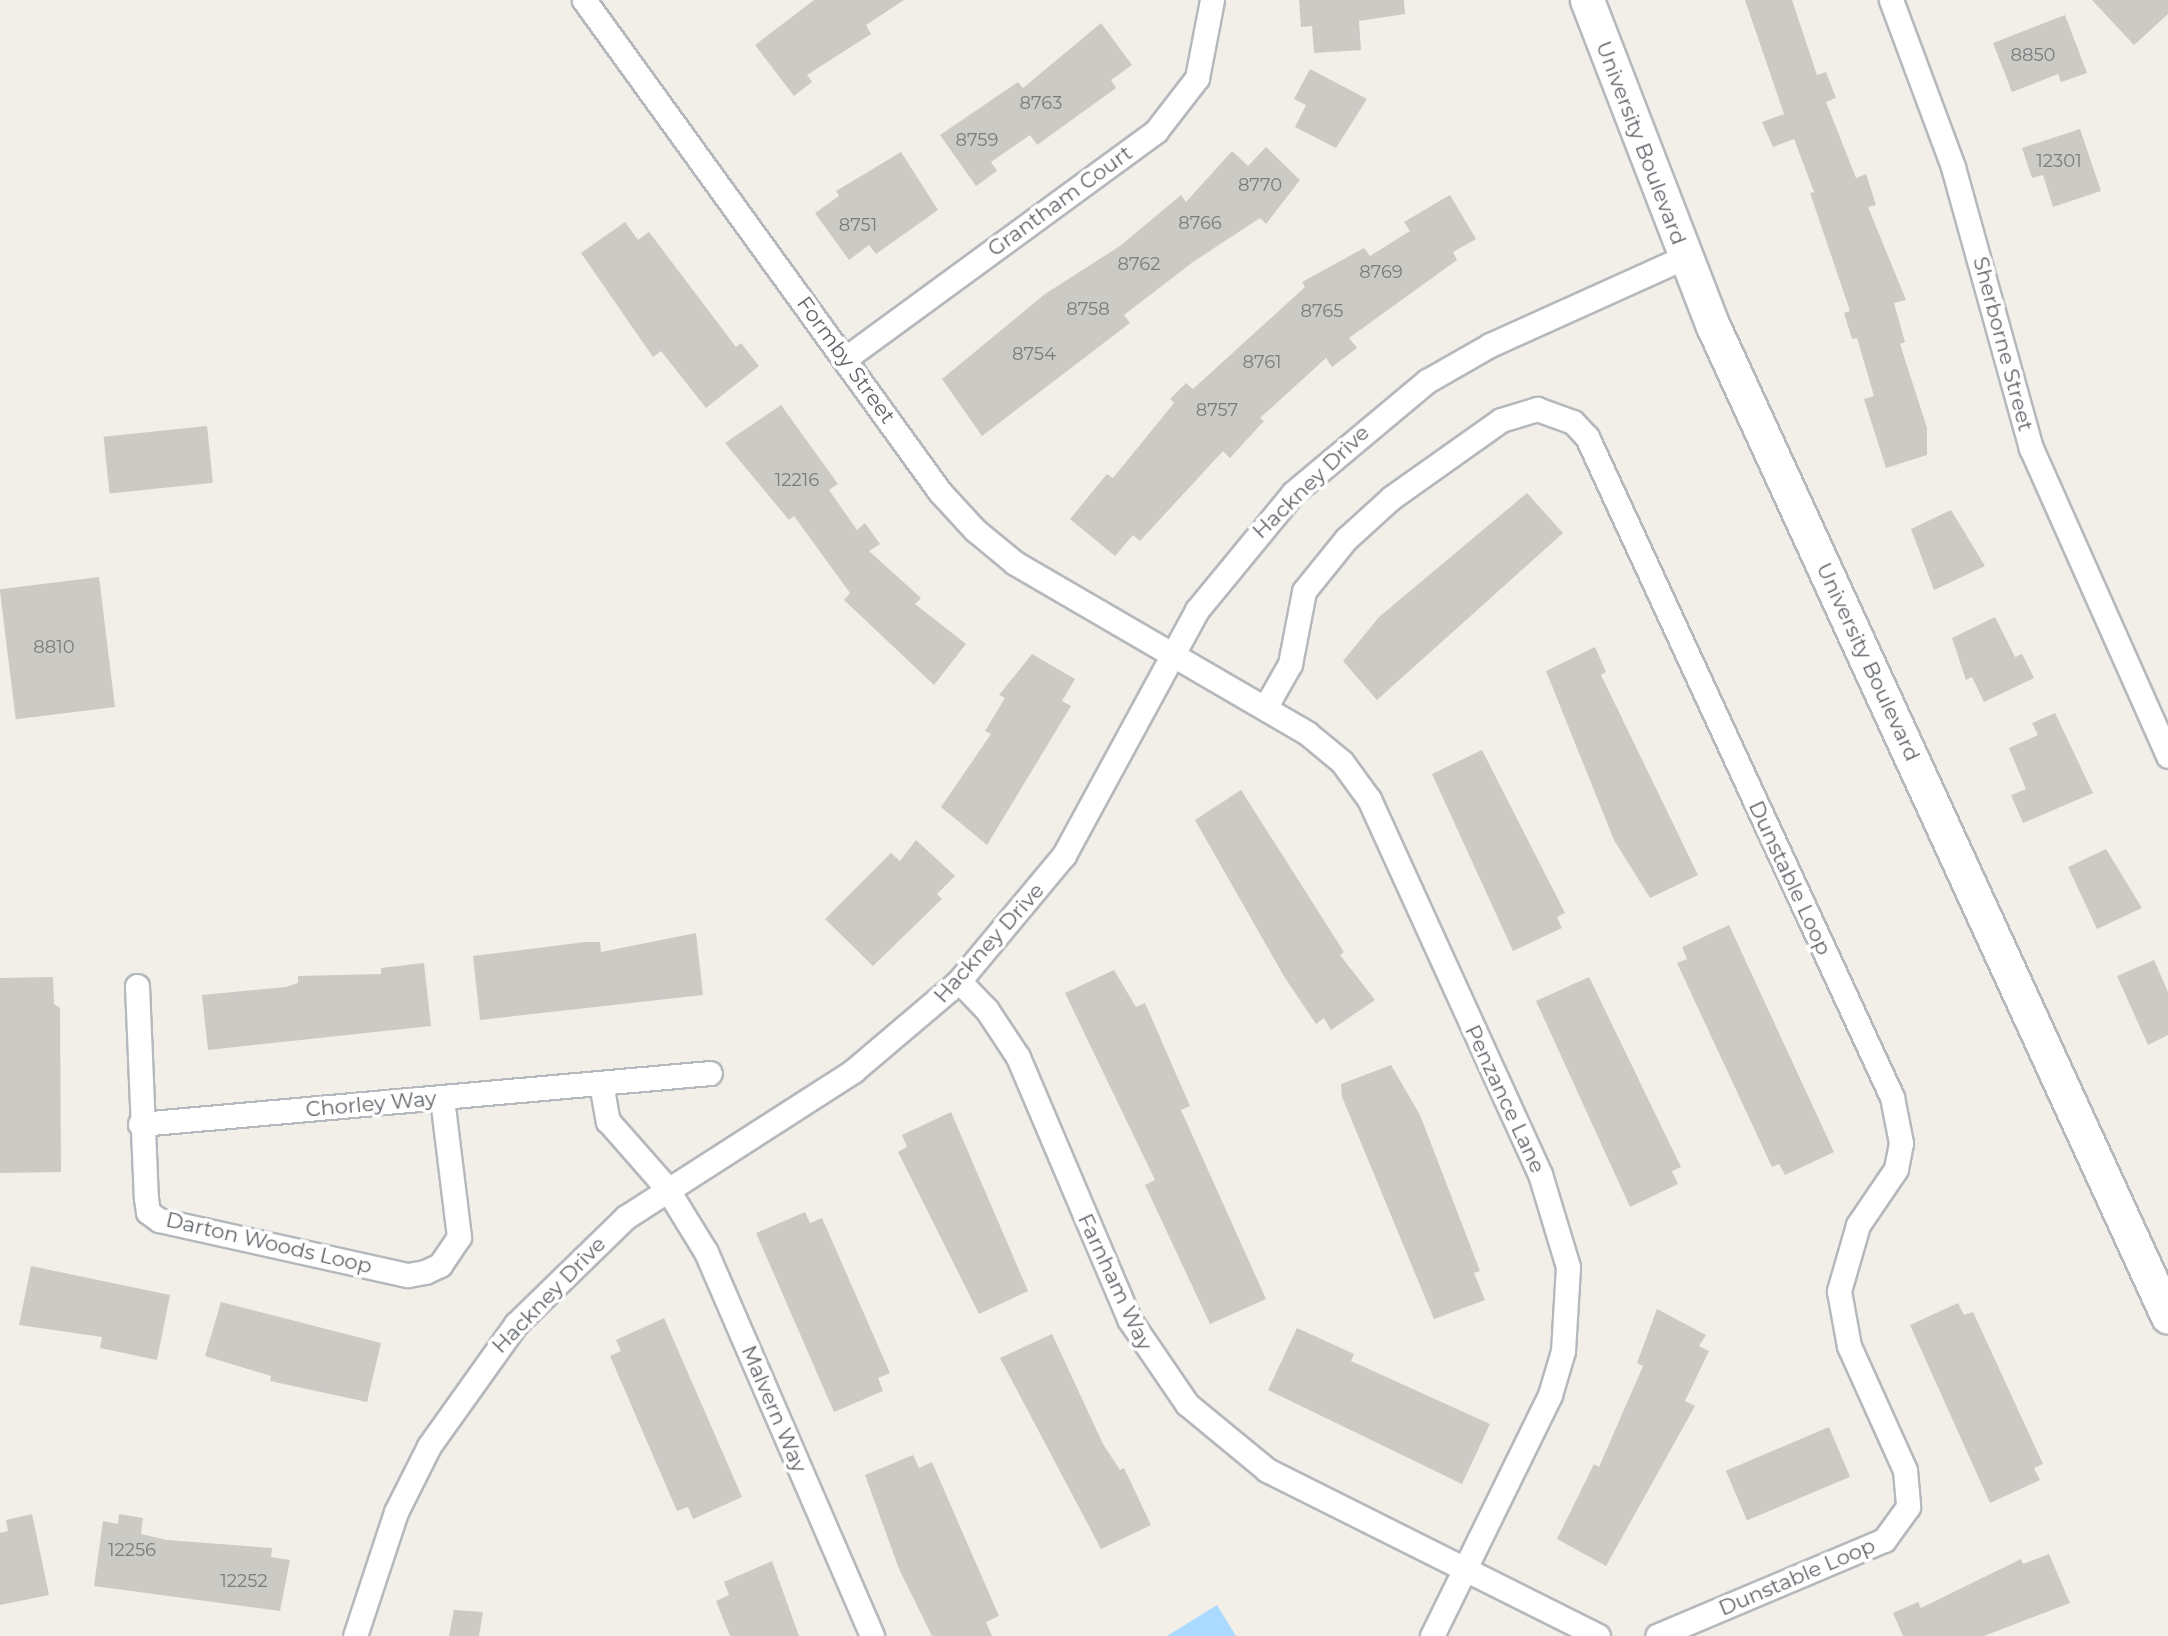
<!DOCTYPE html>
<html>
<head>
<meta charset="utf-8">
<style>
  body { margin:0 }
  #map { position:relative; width:2168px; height:1636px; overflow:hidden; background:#f1efe8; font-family:Montserrat,sans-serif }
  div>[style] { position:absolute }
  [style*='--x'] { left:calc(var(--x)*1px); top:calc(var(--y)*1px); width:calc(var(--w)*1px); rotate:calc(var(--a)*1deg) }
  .water>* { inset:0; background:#aadaff }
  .building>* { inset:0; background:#cccac5; transform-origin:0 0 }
  .roads { filter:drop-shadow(2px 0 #b5b8bc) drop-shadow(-2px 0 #b5b8bc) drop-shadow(0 2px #b5b8bc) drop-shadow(0 -2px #b5b8bc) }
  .street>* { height:23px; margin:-11.5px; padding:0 11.5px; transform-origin:11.5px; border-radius:11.5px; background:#fff }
  .secondary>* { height:33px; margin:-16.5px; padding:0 16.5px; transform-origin:16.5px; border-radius:16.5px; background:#fff }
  span { translate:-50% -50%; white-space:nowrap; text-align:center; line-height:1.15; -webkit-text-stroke:7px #fff; paint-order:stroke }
  .number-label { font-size:18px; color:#7a7d7f }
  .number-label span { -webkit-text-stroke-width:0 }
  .street-label { font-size:21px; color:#5f6368 }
</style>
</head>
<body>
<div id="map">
  <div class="water">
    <div style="clip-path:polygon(1217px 1605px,1236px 1636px,1167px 1636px)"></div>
  </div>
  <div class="building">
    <div style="clip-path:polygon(814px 0,904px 0,866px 25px,871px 34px,807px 75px,812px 82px,794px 96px,755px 45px)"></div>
    <div style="clip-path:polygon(1299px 0,1404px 0,1405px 14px,1359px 21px,1361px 50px,1314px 53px,1312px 26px,1301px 27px)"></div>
    <div style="clip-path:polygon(1745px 0,1792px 0,1817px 75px,1826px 72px,1836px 98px,1826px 102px,1856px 178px,1866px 174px,1876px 205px,1868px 207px,1906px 300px,1894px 303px,1905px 342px,1900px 344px,1927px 428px,1927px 455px,1886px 468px,1864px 399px,1874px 396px,1857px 338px,1852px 339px,1844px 313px,1850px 311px,1810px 193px,1814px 192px,1794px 139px,1773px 147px,1762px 122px,1784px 114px)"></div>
    <div style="clip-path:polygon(2092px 0,2168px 0,2168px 14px,2134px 45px)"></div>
    <div style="clip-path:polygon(2065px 15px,2087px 73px,2061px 82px,2058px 74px,2012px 92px,1993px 43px)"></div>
    <div style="clip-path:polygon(1101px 23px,1132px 65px,1111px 80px,1116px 88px,1037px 145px,1030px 135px,991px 162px,997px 171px,976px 186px,940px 135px,1018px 82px,1023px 88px)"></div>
    <div style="clip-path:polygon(1310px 69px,1367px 99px,1336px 148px,1295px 127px,1306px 105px,1294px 99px)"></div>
    <div style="clip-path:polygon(2080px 129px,2101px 191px,2053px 207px,2043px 175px,2032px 178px,2022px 148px)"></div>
    <div style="clip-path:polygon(1266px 147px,1300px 180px,1266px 224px,1260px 218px,1193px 262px,1124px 315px,1130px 323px,982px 436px,942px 379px,1045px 294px,1120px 246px,1181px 195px,1186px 202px,1232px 151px,1248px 166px)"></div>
    <div style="clip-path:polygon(901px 152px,938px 210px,876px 254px,869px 245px,849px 260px,815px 213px,839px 196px,836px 191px)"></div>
    <div style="clip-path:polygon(1450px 195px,1476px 239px,1453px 252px,1457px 260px,1349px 338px,1357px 348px,1332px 367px,1326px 358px,1260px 418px,1264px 421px,1230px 458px,1223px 451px,1140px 541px,1133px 535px,1115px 556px,1070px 519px,1107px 474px,1113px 478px,1174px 403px,1170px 399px,1186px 383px,1193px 389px,1305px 287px,1302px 282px,1364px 248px,1370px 256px,1410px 231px,1404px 222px)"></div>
    <div style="clip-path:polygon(625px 222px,638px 240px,649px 232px,736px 347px,741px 343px,759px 366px,706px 408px,661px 351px,653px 357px,581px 253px)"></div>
    <div style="clip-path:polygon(781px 405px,838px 484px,829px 490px,857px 530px,865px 523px,880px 544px,869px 551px,921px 598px,915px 604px,966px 644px,934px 685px,844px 600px,850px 593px,794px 516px,789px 520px,725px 443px)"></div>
    <div style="left:207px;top:426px;width:57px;height:104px;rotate:84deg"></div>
    <div style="clip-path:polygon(1527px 493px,1563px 533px,1377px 700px,1343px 661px,1379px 617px)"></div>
    <div style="clip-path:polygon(1951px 510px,1985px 566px,1934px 590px,1911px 529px)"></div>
    <div style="left:99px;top:577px;width:131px;height:100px;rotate:83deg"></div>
    <div style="clip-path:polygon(1995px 617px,2015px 657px,2022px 654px,2034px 678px,1984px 702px,1972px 677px,1966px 680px,1952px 638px)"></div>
    <div style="clip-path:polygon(1595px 647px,1606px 672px,1601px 675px,1698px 875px,1650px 898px,1614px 840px,1546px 671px)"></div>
    <div style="clip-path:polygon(1032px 654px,1075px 679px,1062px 701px,1071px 706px,987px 845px,941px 807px,991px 734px,985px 731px,1005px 698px,999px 695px)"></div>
    <div style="clip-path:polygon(2055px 713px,2093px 793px,2023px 823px,2011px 795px,2026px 789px,2009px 748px,2038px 735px,2032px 723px)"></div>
    <div style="clip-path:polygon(1482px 750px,1565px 913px,1557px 917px,1562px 928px,1513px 951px,1432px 774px)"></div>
    <div style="clip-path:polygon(1241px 790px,1344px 952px,1340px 955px,1375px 1000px,1331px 1030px,1324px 1018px,1316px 1024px,1285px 978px,1195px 820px)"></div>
    <div style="clip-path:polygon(916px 840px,955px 876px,937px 894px,942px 899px,873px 966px,825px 919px,891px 853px,900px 861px)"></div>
    <div style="clip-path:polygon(2106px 849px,2142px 908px,2097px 929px,2068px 867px)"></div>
    <div style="clip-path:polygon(1729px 925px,1834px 1152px,1785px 1175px,1779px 1164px,1772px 1167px,1677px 963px,1687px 959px,1682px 947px)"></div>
    <div style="clip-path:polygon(696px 933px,703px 995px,480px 1020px,473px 956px,585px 942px,600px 942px,601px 952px)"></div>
    <div style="clip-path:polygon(2154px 960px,2168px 992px,2168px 1035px,2148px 1045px,2117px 976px)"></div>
    <div style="clip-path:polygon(424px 963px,431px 1026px,208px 1050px,202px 995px,286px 987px,298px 983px,298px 976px,381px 974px,381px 968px)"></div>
    <div style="clip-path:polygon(1114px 970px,1136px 1007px,1145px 1003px,1190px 1106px,1181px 1110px,1266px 1299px,1210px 1324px,1145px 1185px,1155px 1180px,1065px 993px)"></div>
    <div style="clip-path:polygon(53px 977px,54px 1004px,60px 1008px,61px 1172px,0 1173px,0 978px)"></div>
    <div style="clip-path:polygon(1589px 977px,1681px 1167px,1672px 1171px,1678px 1184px,1630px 1207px,1536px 1001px)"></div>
    <div style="clip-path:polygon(1391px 1065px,1420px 1115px,1480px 1271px,1474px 1273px,1485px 1300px,1434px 1319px,1342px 1097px,1341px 1084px)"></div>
    <div style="clip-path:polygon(951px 1112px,1028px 1291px,979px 1314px,898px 1152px,907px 1147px,902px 1135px)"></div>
    <div style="clip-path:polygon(805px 1212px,810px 1223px,822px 1218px,890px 1373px,878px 1378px,883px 1391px,834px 1412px,756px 1233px)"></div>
    <div style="clip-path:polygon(31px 1266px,170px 1295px,157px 1360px,100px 1348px,102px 1337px,19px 1325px)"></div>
    <div style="clip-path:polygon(221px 1302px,381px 1343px,367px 1402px,270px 1381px,271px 1376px,205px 1356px)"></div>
    <div style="clip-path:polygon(1958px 1303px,1964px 1315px,1973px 1312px,2043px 1464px,2034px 1468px,2040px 1480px,1990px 1503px,1910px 1325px)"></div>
    <div style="clip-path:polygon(1657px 1309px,1706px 1335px,1699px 1346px,1709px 1351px,1685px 1401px,1695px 1406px,1606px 1566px,1557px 1539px,1594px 1464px,1599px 1467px,1643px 1366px,1637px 1363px)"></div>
    <div style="clip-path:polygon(664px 1318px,742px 1497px,693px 1519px,688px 1507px,677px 1511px,610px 1356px,621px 1351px,616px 1340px)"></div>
    <div style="clip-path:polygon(1297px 1328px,1354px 1354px,1351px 1361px,1490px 1424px,1462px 1484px,1268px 1390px)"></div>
    <div style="clip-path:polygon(1052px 1334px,1103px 1444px,1120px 1470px,1124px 1468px,1151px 1525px,1101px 1549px,1000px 1358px)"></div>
    <div style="left:1829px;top:1427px;width:54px;height:112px;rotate:67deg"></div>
    <div style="clip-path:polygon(913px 1455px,919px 1468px,932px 1462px,954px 1513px,999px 1616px,986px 1622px,992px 1636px,932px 1636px,899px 1569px,865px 1475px)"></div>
    <div style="clip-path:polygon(32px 1514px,49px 1595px,0 1605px,0 1533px,8px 1531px,6px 1520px)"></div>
    <div style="clip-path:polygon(119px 1514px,143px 1518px,141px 1534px,167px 1540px,272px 1548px,271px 1557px,290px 1560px,280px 1611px,94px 1586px,103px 1521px,118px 1524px)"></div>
    <div style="clip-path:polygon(2049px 1554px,2070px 1603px,1984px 1636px,1903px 1636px,1893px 1613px,1918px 1602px,1921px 1608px,2021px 1559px,2023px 1564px)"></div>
    <div style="clip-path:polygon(772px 1561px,799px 1636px,730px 1636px,716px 1601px,729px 1595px,724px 1582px)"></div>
    <div style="clip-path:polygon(454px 1610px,483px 1612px,479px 1636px,449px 1636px)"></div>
  </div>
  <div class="roads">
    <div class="street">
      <div style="--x:584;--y:0;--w:607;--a:54.11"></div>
      <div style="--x:940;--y:492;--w:52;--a:47.4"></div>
      <div style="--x:975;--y:530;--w:52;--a:39.5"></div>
      <div style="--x:1015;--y:563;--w:338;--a:30.2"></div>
      <div style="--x:1307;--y:733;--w:45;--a:39.6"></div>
      <div style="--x:1342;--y:762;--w:46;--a:53.9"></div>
      <div style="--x:1369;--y:799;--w:412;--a:65.5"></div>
      <div style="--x:1540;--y:1174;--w:97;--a:73.2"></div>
      <div style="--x:1568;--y:1267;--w:84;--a:93.4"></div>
      <div style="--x:1563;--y:1351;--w:46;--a:106.5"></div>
      <div style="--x:1550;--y:1395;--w:268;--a:116.1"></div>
      <div style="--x:1891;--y:0;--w:178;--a:69.6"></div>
      <div style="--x:1953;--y:167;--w:292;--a:74.5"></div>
      <div style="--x:2031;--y:448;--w:337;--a:66"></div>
      <div style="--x:846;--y:358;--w:384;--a:-36.2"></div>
      <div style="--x:1156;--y:131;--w:67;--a:-52.3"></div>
      <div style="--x:1197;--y:78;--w:79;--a:-79.1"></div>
      <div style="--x:1265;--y:708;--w:51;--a:-60.4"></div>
      <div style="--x:1290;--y:664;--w:74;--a:-79.1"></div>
      <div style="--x:1304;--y:591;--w:67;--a:-51.1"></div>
      <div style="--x:1346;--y:539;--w:61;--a:-42.3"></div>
      <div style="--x:1391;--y:498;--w:135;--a:-35.3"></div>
      <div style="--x:1501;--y:420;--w:38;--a:-17"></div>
      <div style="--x:1537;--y:409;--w:38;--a:20"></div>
      <div style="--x:1573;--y:422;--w:21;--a:47"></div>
      <div style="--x:1587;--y:437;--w:727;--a:65.2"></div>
      <div style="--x:1892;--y:1097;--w:47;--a:78.9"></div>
      <div style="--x:1901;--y:1143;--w:26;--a:101"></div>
      <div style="--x:1896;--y:1169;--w:68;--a:124.2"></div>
      <div style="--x:1858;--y:1225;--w:69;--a:106.1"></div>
      <div style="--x:1839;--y:1291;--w:56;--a:79.7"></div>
      <div style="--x:1849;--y:1346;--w:136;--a:65.7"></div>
      <div style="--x:1905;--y:1470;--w:37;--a:85"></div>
      <div style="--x:1908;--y:1507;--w:41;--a:126"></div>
      <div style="--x:1884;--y:1540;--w:246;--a:157.1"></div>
      <div style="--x:959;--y:981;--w:40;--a:46"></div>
      <div style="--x:987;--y:1010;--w:56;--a:56.6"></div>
      <div style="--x:1018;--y:1057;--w:285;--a:67"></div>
      <div style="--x:1129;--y:1319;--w:103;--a:55.7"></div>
      <div style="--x:1187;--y:1404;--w:104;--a:39.5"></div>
      <div style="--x:1267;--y:1470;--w:370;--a:26.6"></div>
      <div style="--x:137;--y:986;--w:212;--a:87.6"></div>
      <div style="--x:146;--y:1198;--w:14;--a:82"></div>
      <div style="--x:148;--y:1212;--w:14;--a:36"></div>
      <div style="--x:159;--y:1220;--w:255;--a:12.5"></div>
      <div style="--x:408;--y:1275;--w:17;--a:-10"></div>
      <div style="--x:425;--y:1272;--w:17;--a:-25"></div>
      <div style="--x:440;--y:1265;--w:34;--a:-56"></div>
      <div style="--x:459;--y:1237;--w:140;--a:-97"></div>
      <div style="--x:601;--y:1083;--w:39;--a:80"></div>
      <div style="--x:608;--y:1121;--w:88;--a:48.7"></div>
      <div style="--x:666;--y:1187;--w:76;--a:58.4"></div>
      <div style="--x:706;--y:1252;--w:418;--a:66.6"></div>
      <div style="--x:140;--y:1124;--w:572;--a:-5.11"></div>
      <div style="--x:355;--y:1636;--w:131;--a:-71.7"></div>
      <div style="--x:396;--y:1512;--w:74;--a:-63.4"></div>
      <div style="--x:429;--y:1446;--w:150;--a:-54.5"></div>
      <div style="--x:516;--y:1324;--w:153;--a:-44.2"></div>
      <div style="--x:626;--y:1217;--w:270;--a:-32.7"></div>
      <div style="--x:853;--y:1071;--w:139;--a:-40.3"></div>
      <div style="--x:959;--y:981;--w:164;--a:-50.2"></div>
      <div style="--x:1064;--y:855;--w:279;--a:-61.5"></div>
      <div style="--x:1197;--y:610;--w:151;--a:-50.6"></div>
      <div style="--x:1293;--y:493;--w:175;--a:-39.9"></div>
      <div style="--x:1427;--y:381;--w:73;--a:-29.7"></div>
      <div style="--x:1490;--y:345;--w:214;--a:-24.3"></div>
    </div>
    <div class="secondary">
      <div style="--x:1587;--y:0;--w:350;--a:68.9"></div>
      <div style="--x:1713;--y:326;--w:1090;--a:65.34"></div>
    </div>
  </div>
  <div class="number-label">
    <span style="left:2033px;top:55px">8850</span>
    <span style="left:1041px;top:103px">8763</span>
    <span style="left:977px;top:140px">8759</span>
    <span style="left:2059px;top:161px">12301</span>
    <span style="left:1260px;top:185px">8770</span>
    <span style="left:1200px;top:223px">8766</span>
    <span style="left:858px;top:225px">8751</span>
    <span style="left:1139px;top:264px">8762</span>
    <span style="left:1381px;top:272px">8769</span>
    <span style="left:1088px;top:309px">8758</span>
    <span style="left:1322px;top:311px">8765</span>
    <span style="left:1034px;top:354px">8754</span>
    <span style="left:1262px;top:362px">8761</span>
    <span style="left:1217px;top:410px">8757</span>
    <span style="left:797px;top:480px">12216</span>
    <span style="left:54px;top:647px">8810</span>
    <span style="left:132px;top:1550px">12256</span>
    <span style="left:244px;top:1581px">12252</span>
  </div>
  <div class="street-label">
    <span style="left:1641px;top:143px;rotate:69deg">University Boulevard</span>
    <span style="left:1060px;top:201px;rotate:-36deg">Grantham Court</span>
    <span style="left:2003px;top:344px;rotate:75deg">Sherborne Street</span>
    <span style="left:846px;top:360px;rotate:54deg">Formby Street</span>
    <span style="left:1311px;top:482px;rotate:-44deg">Hackney Drive</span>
    <span style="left:1868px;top:662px;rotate:65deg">University Boulevard</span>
    <span style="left:1790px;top:878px;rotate:65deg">Dunstable Loop</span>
    <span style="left:989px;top:943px;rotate:-48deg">Hackney Drive</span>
    <span style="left:1505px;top:1099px;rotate:65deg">Penzance Lane</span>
    <span style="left:371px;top:1104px;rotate:-5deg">Chorley Way</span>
    <span style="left:269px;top:1243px;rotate:13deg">Darton Woods Loop</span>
    <span style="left:1115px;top:1282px;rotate:65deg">Farnham Way</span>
    <span style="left:549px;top:1295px;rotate:-46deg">Hackney Drive</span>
    <span style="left:774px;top:1409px;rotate:67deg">Malvern Way</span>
    <span style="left:1797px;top:1577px;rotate:-23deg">Dunstable Loop</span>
  </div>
</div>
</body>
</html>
